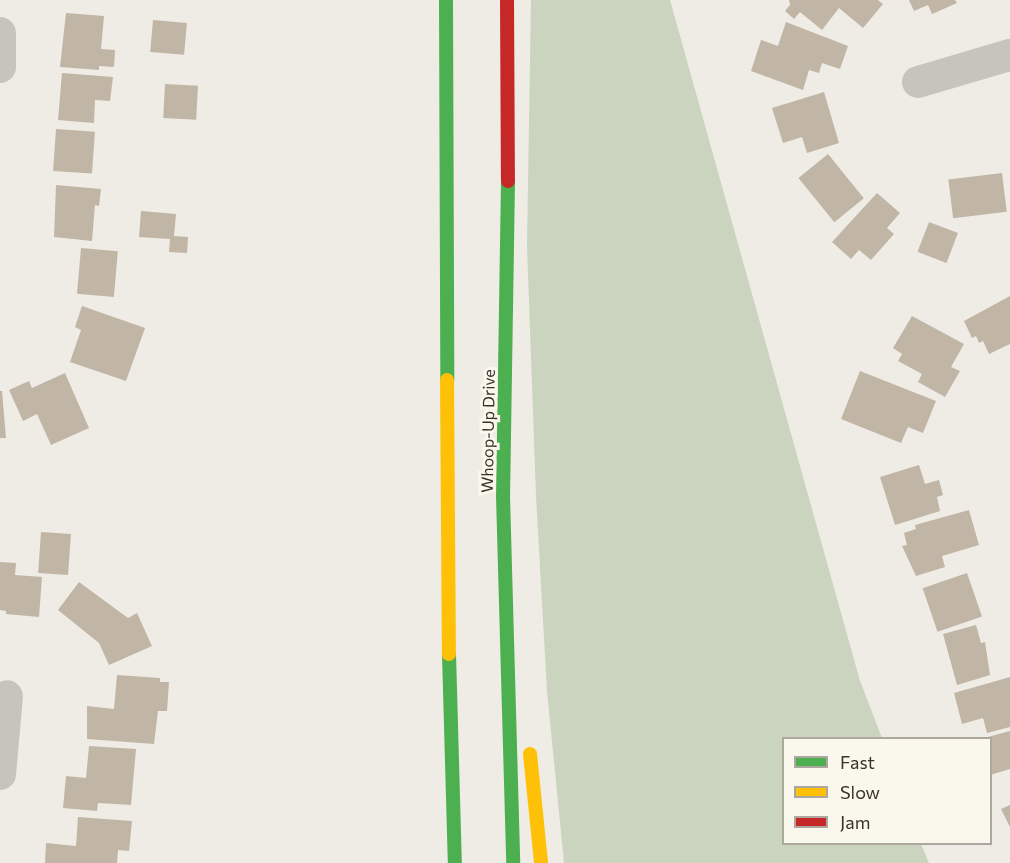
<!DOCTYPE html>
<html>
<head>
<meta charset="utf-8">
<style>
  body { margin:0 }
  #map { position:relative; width:1010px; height:863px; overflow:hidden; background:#eeece4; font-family:Commissioner,sans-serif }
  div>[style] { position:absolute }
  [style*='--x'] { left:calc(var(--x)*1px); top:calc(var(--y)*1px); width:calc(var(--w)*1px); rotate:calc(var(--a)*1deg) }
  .green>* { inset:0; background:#cbd4bf }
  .building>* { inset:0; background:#c1b5a6; transform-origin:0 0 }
  .street>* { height:32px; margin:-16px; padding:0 16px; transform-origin:16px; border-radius:16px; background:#c7c4bd }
  .fast>* { height:14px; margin:-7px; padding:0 7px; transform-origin:7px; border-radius:7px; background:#4caf50 }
  .slow>* { height:14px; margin:-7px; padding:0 7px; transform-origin:7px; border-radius:7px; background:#ffc107 }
  .jam>* { height:14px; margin:-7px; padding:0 7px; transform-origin:7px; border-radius:7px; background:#c62828 }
  span { translate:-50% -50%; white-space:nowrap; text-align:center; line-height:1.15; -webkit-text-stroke:6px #faf7ec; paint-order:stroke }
  .street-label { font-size:16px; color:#38322b }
  .legend { position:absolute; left:782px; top:737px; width:210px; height:108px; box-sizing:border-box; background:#faf7ec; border:2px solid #aca89f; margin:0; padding:8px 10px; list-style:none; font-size:18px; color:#38322b }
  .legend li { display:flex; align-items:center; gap:12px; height:30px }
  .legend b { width:30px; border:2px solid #aca89f }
</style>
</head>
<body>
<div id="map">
  <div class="green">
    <div style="clip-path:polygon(531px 0,670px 0,860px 681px,882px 738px,784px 738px,784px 844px,921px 844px,929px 863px,564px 863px,547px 691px,536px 496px,527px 246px)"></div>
  </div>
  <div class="building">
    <div style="clip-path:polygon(789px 0,878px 0,883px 4px,863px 28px,839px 8px,822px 30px,800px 12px,794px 19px,785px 11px,790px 5px)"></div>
    <div style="clip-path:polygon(909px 0,955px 0,957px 3px,932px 14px,928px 5px,914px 11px)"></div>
    <div style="clip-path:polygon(66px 13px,104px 16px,101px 49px,115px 50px,114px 67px,99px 66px,99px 70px,60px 67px)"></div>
    <div style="left:153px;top:20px;width:34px;height:32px;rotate:5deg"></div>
    <div style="clip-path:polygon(786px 22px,848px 46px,840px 69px,822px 63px,819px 73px,809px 70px,803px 90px,751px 71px,761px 40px,778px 46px)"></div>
    <div style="clip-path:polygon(62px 73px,113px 77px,110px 101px,95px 100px,94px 123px,58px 120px)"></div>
    <div style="left:165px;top:84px;width:33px;height:34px;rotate:3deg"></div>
    <div style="clip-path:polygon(824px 92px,839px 143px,807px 153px,802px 137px,783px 143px,772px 108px)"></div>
    <div style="left:56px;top:129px;width:39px;height:42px;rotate:4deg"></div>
    <div style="left:828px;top:154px;width:57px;height:38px;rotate:51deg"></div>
    <div style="left:1002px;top:173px;width:39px;height:54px;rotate:83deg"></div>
    <div style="clip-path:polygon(56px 185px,101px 189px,99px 206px,95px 205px,92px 241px,54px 237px)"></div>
    <div style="clip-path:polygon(877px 193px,900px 213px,887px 228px,894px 234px,871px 260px,859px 250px,851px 259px,832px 242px)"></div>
    <div style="clip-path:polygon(141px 211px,176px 214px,174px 236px,188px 237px,187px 253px,169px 252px,170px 239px,139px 237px)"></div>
    <div style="left:929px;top:222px;width:31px;height:32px;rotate:21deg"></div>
    <div style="left:81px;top:248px;width:37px;height:46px;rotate:5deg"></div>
    <div style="clip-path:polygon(1010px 296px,1010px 344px,989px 354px,983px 341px,979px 343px,976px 336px,972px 338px,964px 321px)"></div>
    <div style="clip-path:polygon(82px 306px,145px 328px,126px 381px,70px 362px,81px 330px,75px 327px)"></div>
    <div style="clip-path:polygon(912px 316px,964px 344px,951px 367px,960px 371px,945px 397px,918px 382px,922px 374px,898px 361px,902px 354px,893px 348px)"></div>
    <div style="clip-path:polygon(860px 371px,936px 401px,923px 433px,908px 427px,901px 443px,841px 419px)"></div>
    <div style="clip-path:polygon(65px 373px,89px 428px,51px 445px,37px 414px,23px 421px,9px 390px,29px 381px,32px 388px)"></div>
    <div style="clip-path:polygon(0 391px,2px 391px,6px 438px,0 438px)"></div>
    <div style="clip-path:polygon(919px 465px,925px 484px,939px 480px,943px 495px,937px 497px,940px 511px,895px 525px,880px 477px)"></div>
    <div style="clip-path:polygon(969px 510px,979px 545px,942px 556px,945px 567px,916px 576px,902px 546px,907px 545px,904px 533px,916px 529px,915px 525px)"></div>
    <div style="left:41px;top:532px;width:30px;height:41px;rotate:4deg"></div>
    <div style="clip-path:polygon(0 562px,16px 563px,15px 575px,42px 577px,39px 617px,6px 614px,6px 611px,0 610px)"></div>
    <div style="left:967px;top:573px;width:46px;height:47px;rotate:71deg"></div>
    <div style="clip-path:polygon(79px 582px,128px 618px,137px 613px,152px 646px,109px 665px,99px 643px,58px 610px)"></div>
    <div style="clip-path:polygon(976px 625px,981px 643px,985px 642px,990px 675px,957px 685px,943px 634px)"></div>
    <div style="clip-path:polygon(117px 675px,160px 678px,160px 682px,169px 682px,167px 711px,158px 711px,154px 744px,87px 739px,87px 706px,114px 709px)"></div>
    <div style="clip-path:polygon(1010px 677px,1010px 727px,987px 733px,983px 718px,962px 724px,954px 693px)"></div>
    <div style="clip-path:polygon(1010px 731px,1010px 769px,990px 775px,990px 738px,984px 738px)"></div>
    <div style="clip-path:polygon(89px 746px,136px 749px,131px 805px,98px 803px,97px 811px,63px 808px,66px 776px,86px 778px)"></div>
    <div style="clip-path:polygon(1010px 805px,1010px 827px,1001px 809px)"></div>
    <div style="clip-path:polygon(78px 817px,132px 821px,129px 851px,118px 850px,117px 863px,45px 863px,46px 843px,76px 846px)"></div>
  </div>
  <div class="street">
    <div style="--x:0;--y:33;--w:34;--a:90"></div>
    <div style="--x:918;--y:82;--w:96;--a:-16.4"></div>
    <div style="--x:0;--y:774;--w:78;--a:-84.9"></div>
  </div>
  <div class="fast">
    <div style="--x:446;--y:0;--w:380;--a:89.8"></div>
    <div style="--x:508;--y:181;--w:315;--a:90.9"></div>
    <div style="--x:503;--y:496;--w:367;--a:88.4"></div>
    <div style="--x:449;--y:654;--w:209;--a:88.4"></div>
  </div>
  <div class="slow">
    <div style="--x:447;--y:380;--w:274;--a:89.6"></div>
    <div style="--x:530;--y:754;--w:110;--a:84.2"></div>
  </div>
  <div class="jam">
    <div style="--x:507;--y:0;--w:181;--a:89.7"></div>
  </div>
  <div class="street-label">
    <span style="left:488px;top:431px;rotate:-89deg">Whoop-Up Drive</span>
  </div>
  <ul class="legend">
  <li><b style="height:8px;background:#4caf50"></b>Fast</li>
  <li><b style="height:8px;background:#ffc107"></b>Slow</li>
  <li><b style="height:8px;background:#c62828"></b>Jam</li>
  </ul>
</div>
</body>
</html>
